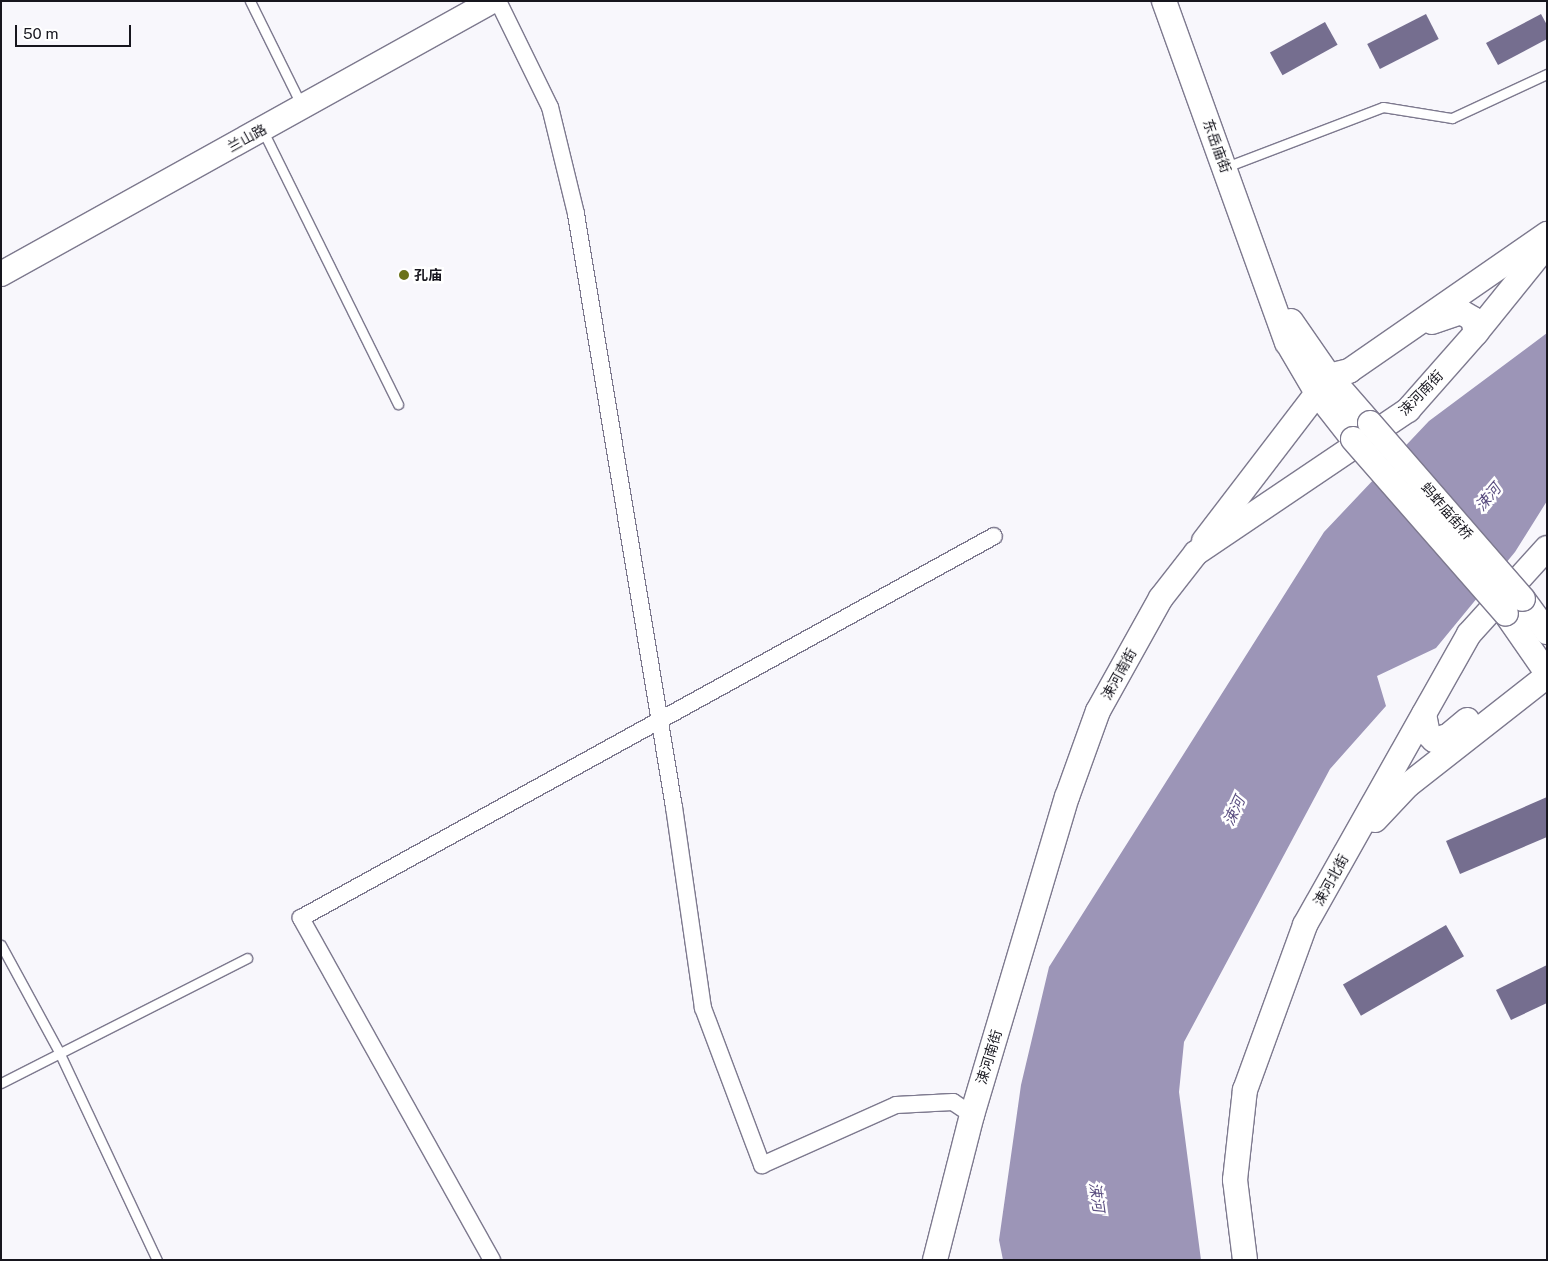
<!DOCTYPE html>
<html>
<head>
<meta charset="utf-8">
<style>
  body { margin:0 }
  #map { position:relative; width:1548px; height:1261px; overflow:hidden; background:#f8f7fc; font-family:"Public Sans","Noto Sans SC",sans-serif }
  div>[style] { position:absolute }
  [style*='--x'] { left:calc(var(--x)*1px); top:calc(var(--y)*1px); width:calc(var(--w)*1px); rotate:calc(var(--a)*1deg) }
  .water>* { inset:0; background:#9c95b7 }
  .building>* { inset:0; background:#756e8f; transform-origin:0 0 }
  .roads { filter:drop-shadow(1px 0 #7d798e) drop-shadow(-1px 0 #7d798e) drop-shadow(0 1px #7d798e) drop-shadow(0 -1px #7d798e) }
  .lane>* { height:9px; margin:-4.5px; padding:0 4.5px; transform-origin:4.5px; border-radius:4.5px; background:#fff }
  .street>* { height:16px; margin:-8px; padding:0 8px; transform-origin:8px; border-radius:8px; background:#fff }
  .secondary>* { height:24px; margin:-12px; padding:0 12px; transform-origin:12px; border-radius:12px; background:#fff }
  .bridges { filter:drop-shadow(1px 0 #7d798e) drop-shadow(-1px 0 #7d798e) drop-shadow(0 1px #7d798e) drop-shadow(0 -1px #7d798e) }
  .secondary-bridge>* { height:24px; margin:-12px; padding:0 12px; transform-origin:12px; border-radius:12px; background:#fff }
  .dots>* { width:14px; height:14px; translate:-50% -50%; box-sizing:border-box; border:2px solid #fff; border-radius:50% }
  span { translate:-50% -50%; white-space:nowrap; text-align:center; line-height:1.15; -webkit-text-stroke:5px #fff; paint-order:stroke }
  .street-label { font-size:14px; color:#17161e }
  .poi-label { font-size:14px; color:#17161e; font-weight:700 }
  .left { translate:0 -50%; text-align:left }
  .water-label { font-size:15px; color:#5a4e80; font-style:italic }
  .frame { position:absolute; inset:0; border:2px solid #17161e; pointer-events:none }
  .scale { position:absolute; left:15px; top:25px; width:116px; height:22px; box-sizing:border-box; border:2px solid #17161e; border-top:0; padding-left:6px; font-size:15px; line-height:18px; white-space:nowrap; color:#17161e; -webkit-text-stroke:4px #fff; paint-order:stroke }
</style>
</head>
<body>
<div id="map">
  <div class="water">
    <div style="clip-path:polygon(1547px 333px,1547px 501px,1515px 552px,1436px 648px,1377px 676px,1386px 706px,1330px 769px,1184px 1042px,1179px 1092px,1201px 1260px,1003px 1260px,999px 1240px,1021px 1085px,1049px 967px,1324px 532px,1429px 421px)"></div>
  </div>
  <div class="building">
    <div style="left:1426px;top:14px;width:28px;height:66px;rotate:63deg"></div>
    <div style="clip-path:polygon(1541px 14px,1547px 25px,1547px 39px,1498px 65px,1486px 43px)"></div>
    <div style="left:1325px;top:22px;width:26px;height:63px;rotate:61deg"></div>
    <div style="clip-path:polygon(1547px 797px,1547px 837px,1460px 874px,1446px 841px)"></div>
    <div style="left:1446px;top:925px;width:36px;height:119px;rotate:60deg"></div>
    <div style="clip-path:polygon(1547px 965px,1547px 1003px,1511px 1020px,1496px 990px)"></div>
  </div>
  <div class="roads">
    <div class="lane">
      <div style="--x:250;--y:1;--w:117;--a:63.7"></div>
      <div style="--x:262;--y:129;--w:307;--a:63.7"></div>
      <div style="--x:1226;--y:167;--w:168;--a:-20.9"></div>
      <div style="--x:1383;--y:107;--w:70;--a:9.1"></div>
      <div style="--x:1452;--y:118;--w:105;--a:-24.9"></div>
      <div style="--x:1;--y:945;--w:122;--a:61.5"></div>
      <div style="--x:59;--y:1052;--w:230;--a:64.8"></div>
      <div style="--x:1;--y:1083;--w:276;--a:-26.9"></div>
    </div>
    <div class="street">
      <div style="--x:498;--y:1;--w:118;--a:63.9"></div>
      <div style="--x:550;--y:107;--w:110;--a:76.3"></div>
      <div style="--x:576;--y:214;--w:601;--a:80.62"></div>
      <div style="--x:674;--y:807;--w:203;--a:81.8"></div>
      <div style="--x:703;--y:1008;--w:168;--a:69.4"></div>
      <div style="--x:762;--y:1165;--w:147;--a:-24.1"></div>
      <div style="--x:896;--y:1105;--w:57;--a:-3"></div>
      <div style="--x:953;--y:1102;--w:23;--a:34"></div>
      <div style="--x:492;--y:1260;--w:392;--a:-119.2"></div>
      <div style="--x:301;--y:918;--w:791;--a:-28.86"></div>
    </div>
    <div class="secondary">
      <div style="--x:1164;--y:1;--w:363;--a:70.2"></div>
      <div style="--x:1287;--y:342;--w:59;--a:59.5"></div>
      <div style="--x:1317;--y:393;--w:58;--a:52"></div>
      <div style="--x:1;--y:274;--w:562;--a:-29.07"></div>
      <div style="--x:1291;--y:321;--w:67;--a:55.4"></div>
      <div style="--x:1329;--y:376;--w:62;--a:48.9"></div>
      <div style="--x:1432;--y:322;--w:31;--a:-19"></div>
      <div style="--x:1461;--y:312;--w:14;--a:30"></div>
      <div style="--x:1473;--y:319;--w:14;--a:78"></div>
      <div style="--x:1329;--y:376;--w:21;--a:-14"></div>
      <div style="--x:1349;--y:371;--w:241;--a:-34.7"></div>
      <div style="--x:1204;--y:541;--w:186;--a:-52.6"></div>
      <div style="--x:1523;--y:599;--w:41;--a:54"></div>
      <div style="--x:1506;--y:614;--w:72;--a:55.2"></div>
      <div style="--x:1424;--y:714;--w:20;--a:79"></div>
      <div style="--x:1428;--y:734;--w:8;--a:45"></div>
      <div style="--x:1434;--y:740;--w:15;--a:-16"></div>
      <div style="--x:1448;--y:736;--w:25;--a:-40"></div>
      <div style="--x:1375;--y:820;--w:48;--a:-46.7"></div>
      <div style="--x:1408;--y:785;--w:177;--a:-38.1"></div>
      <div style="--x:935;--y:1260;--w:150;--a:-75.7"></div>
      <div style="--x:972;--y:1115;--w:332;--a:-73.4"></div>
      <div style="--x:1067;--y:797;--w:91;--a:-70.2"></div>
      <div style="--x:1098;--y:711;--w:129;--a:-60.9"></div>
      <div style="--x:1161;--y:598;--w:57;--a:-52.1"></div>
      <div style="--x:1196;--y:553;--w:256;--a:-34"></div>
      <div style="--x:1408;--y:410;--w:103;--a:-48.6"></div>
      <div style="--x:1476;--y:333;--w:113;--a:-51.1"></div>
      <div style="--x:1245;--y:1260;--w:81;--a:-97.1"></div>
      <div style="--x:1235;--y:1180;--w:91;--a:-83.7"></div>
      <div style="--x:1245;--y:1090;--w:176;--a:-70"></div>
      <div style="--x:1305;--y:925;--w:334;--a:-60.6"></div>
      <div style="--x:1469;--y:634;--w:116;--a:-47.8"></div>
    </div>
  </div>
  <div class="bridges">
    <div class="secondary-bridge">
      <div style="--x:1370;--y:423;--w:233;--a:49"></div>
      <div style="--x:1353;--y:439;--w:232;--a:48.8"></div>
    </div>
  </div>
  <div class="dots">
    <div style="left:404px;top:275px;background:#6a7118"></div>
  </div>
  <div class="street-label">
    <span style="left:247px;top:138px;rotate:-29deg">兰山路</span>
    <span style="left:1217px;top:146px;rotate:70deg">东岳庙街</span>
    <span style="left:1421px;top:393px;rotate:-46deg">涑河南街</span>
    <span style="left:1447px;top:511px;rotate:49deg">蚂蚱庙街桥</span>
    <span style="left:1119px;top:674px;rotate:-61deg">涑河南街</span>
    <span style="left:1331px;top:880px;rotate:-61deg">涑河北街</span>
    <span style="left:989px;top:1057px;rotate:-73deg">涑河南街</span>
  </div>
  <div class="poi-label">
    <span class="left" style="left:414px;top:275px">孔庙</span>
  </div>
  <div class="water-label">
    <span style="left:1488px;top:497px;rotate:-50deg">涑河</span>
    <span style="left:1234px;top:811px;rotate:-65deg">涑河</span>
    <span style="left:1097px;top:1197px;rotate:82deg">涑河</span>
  </div>
  <div class="frame"></div>
  <div class="scale">50 m</div>
</div>
</body>
</html>
